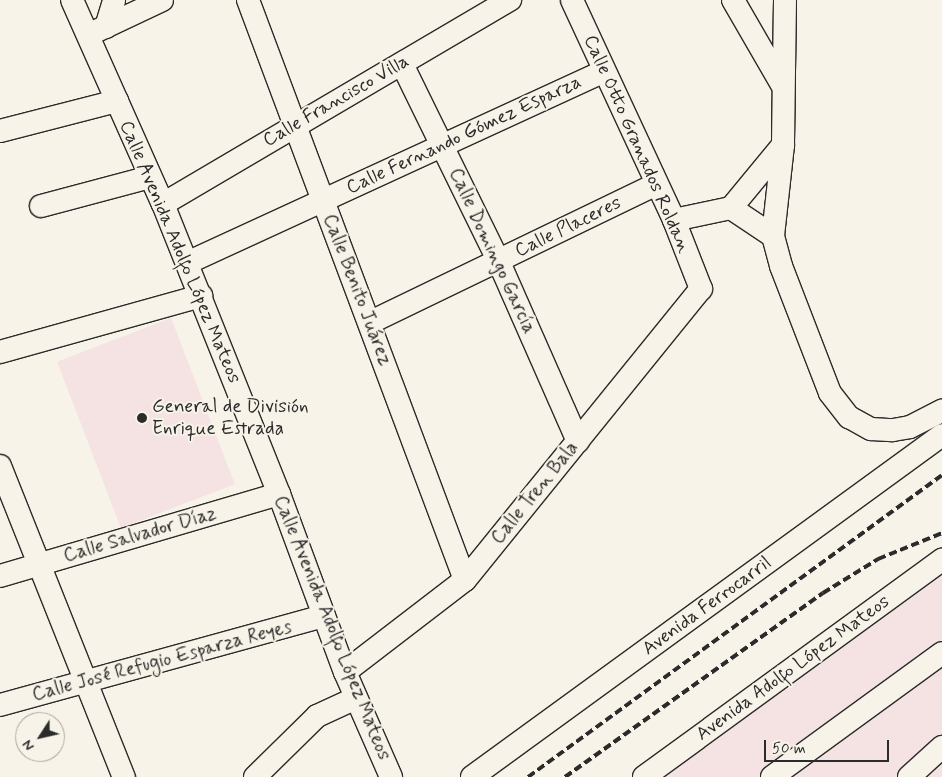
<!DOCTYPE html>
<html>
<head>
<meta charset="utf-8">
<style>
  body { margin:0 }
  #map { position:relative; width:942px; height:777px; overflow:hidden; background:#f7f3e8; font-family:Mynerve,sans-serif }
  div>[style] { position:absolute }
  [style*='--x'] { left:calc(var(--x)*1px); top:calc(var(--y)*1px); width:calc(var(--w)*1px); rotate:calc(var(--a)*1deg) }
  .built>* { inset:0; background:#f5e2e3; transform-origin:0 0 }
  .roads { filter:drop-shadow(1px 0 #2b2b2b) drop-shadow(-1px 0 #2b2b2b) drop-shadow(0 1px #2b2b2b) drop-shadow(0 -1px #2b2b2b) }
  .minor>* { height:22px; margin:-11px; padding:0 11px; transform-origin:11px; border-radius:11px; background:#f7f3e8 }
  .rail>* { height:4px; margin-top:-2px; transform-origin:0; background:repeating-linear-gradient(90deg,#2b2b2b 0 8px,transparent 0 12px) }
  .dots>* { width:14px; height:14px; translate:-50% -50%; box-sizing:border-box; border:2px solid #f7f3e8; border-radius:50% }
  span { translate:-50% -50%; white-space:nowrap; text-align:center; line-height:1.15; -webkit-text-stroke:4px #f7f3e8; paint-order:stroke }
  .street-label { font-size:19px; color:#2b2b2b }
  .poi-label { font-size:19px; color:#2b2b2b }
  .left { translate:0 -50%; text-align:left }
  .north { position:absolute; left:15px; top:712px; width:50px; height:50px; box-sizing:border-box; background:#f7f3e8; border:1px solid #a5a39c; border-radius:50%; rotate:235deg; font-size:14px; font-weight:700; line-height:20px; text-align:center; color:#2b2b2b }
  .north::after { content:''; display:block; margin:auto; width:18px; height:22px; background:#2b2b2b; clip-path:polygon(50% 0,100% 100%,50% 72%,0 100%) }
  .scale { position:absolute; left:764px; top:740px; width:125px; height:22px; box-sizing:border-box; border:2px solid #2b2b2b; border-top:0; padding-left:6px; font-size:15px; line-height:18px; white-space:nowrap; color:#2b2b2b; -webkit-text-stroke:4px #f7f3e8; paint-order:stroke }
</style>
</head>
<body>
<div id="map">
  <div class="built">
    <div style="left:171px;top:318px;width:178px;height:122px;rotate:69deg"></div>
    <div style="clip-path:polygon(942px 575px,942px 777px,660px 777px,668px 770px)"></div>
  </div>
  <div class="roads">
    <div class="minor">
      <div style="--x:72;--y:0;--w:223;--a:66"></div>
      <div style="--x:163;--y:204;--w:312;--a:68.2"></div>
      <div style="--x:279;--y:494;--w:190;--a:69.7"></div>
      <div style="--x:345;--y:672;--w:115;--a:66.3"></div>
      <div style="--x:248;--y:0;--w:619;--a:69.49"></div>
      <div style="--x:733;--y:0;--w:98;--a:60"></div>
      <div style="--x:785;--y:0;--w:145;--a:90.8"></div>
      <div style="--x:783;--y:145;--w:92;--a:96.3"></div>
      <div style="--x:773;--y:236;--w:31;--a:75"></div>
      <div style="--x:781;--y:266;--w:136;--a:68.9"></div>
      <div style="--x:830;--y:393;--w:31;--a:52"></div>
      <div style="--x:849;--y:417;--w:25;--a:29"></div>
      <div style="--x:871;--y:429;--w:22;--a:3"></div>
      <div style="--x:893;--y:430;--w:17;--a:-10"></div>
      <div style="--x:910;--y:427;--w:36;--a:-27"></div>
      <div style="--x:106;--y:27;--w:28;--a:-73"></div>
      <div style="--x:88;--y:35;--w:82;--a:-25.3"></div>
      <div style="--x:402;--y:64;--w:218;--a:63.9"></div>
      <div style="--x:498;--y:260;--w:198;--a:66.2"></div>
      <div style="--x:0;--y:131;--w:121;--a:-14.4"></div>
      <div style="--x:163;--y:204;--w:403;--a:-30.5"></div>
      <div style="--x:41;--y:206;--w:113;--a:-14.9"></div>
      <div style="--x:731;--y:208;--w:82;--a:-50.5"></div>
      <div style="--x:674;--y:220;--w:58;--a:-11.9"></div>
      <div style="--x:731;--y:208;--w:50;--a:33.7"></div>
      <div style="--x:187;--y:263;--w:459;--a:-24.7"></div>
      <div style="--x:371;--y:322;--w:317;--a:-25.8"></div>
      <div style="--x:0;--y:352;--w:209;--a:-15.6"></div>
      <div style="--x:0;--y:466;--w:335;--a:68.3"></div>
      <div style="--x:0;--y:576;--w:291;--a:-16.4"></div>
      <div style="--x:345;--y:672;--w:151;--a:-37.5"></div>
      <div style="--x:465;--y:580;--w:375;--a:-51"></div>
      <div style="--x:701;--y:289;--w:74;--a:-111.4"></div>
      <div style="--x:674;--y:220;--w:242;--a:-114.9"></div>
      <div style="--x:0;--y:705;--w:336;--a:-15.4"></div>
      <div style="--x:255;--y:777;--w:87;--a:-44.5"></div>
      <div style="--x:317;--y:716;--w:43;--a:-24.8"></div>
      <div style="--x:472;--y:777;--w:581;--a:-36.04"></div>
      <div style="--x:644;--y:777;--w:369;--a:-36.1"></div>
      <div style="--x:772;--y:777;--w:210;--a:-36.1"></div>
      <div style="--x:909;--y:777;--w:45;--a:-42.3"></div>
    </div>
  </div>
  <div class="rail">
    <div style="--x:528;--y:777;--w:512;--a:-36.11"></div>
    <div style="--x:565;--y:777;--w:317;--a:-35.5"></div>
    <div style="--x:823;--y:593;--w:65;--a:-31.7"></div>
    <div style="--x:878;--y:559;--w:69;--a:-22.1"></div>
  </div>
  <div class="dots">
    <div style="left:142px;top:418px;background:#2b2b2b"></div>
  </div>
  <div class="street-label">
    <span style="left:336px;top:101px;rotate:-30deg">Calle Francisco Villa</span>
    <span style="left:464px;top:135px;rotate:-25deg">Calle Fernando Gómez Esparza</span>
    <span style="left:637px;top:144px;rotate:66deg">Calle Otto Granados Roldan</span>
    <span style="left:568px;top:227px;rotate:-26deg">Calle Placeres</span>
    <span style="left:492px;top:251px;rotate:65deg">Calle Domingo García</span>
    <span style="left:180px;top:252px;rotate:67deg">Calle Avenida Adolfo López Mateos</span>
    <span style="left:357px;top:290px;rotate:69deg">Calle Benito Juárez</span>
    <span style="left:535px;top:493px;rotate:-51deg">Calle Tren Bala</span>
    <span style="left:140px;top:535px;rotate:-16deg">Calle Salvador Díaz</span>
    <span style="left:707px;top:606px;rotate:-36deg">Avenida Ferrocarril</span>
    <span style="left:332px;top:628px;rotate:68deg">Calle Avenida Adolfo López Mateos</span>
    <span style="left:162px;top:661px;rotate:-15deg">Calle José Refugio Esparza Reyes</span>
    <span style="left:793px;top:668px;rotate:-36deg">Avenida Adolfo López Mateos</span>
  </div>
  <div class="poi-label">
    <span class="left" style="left:152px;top:418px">General de División<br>Enrique Estrada</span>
  </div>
  <div class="north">N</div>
  <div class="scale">50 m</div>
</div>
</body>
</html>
